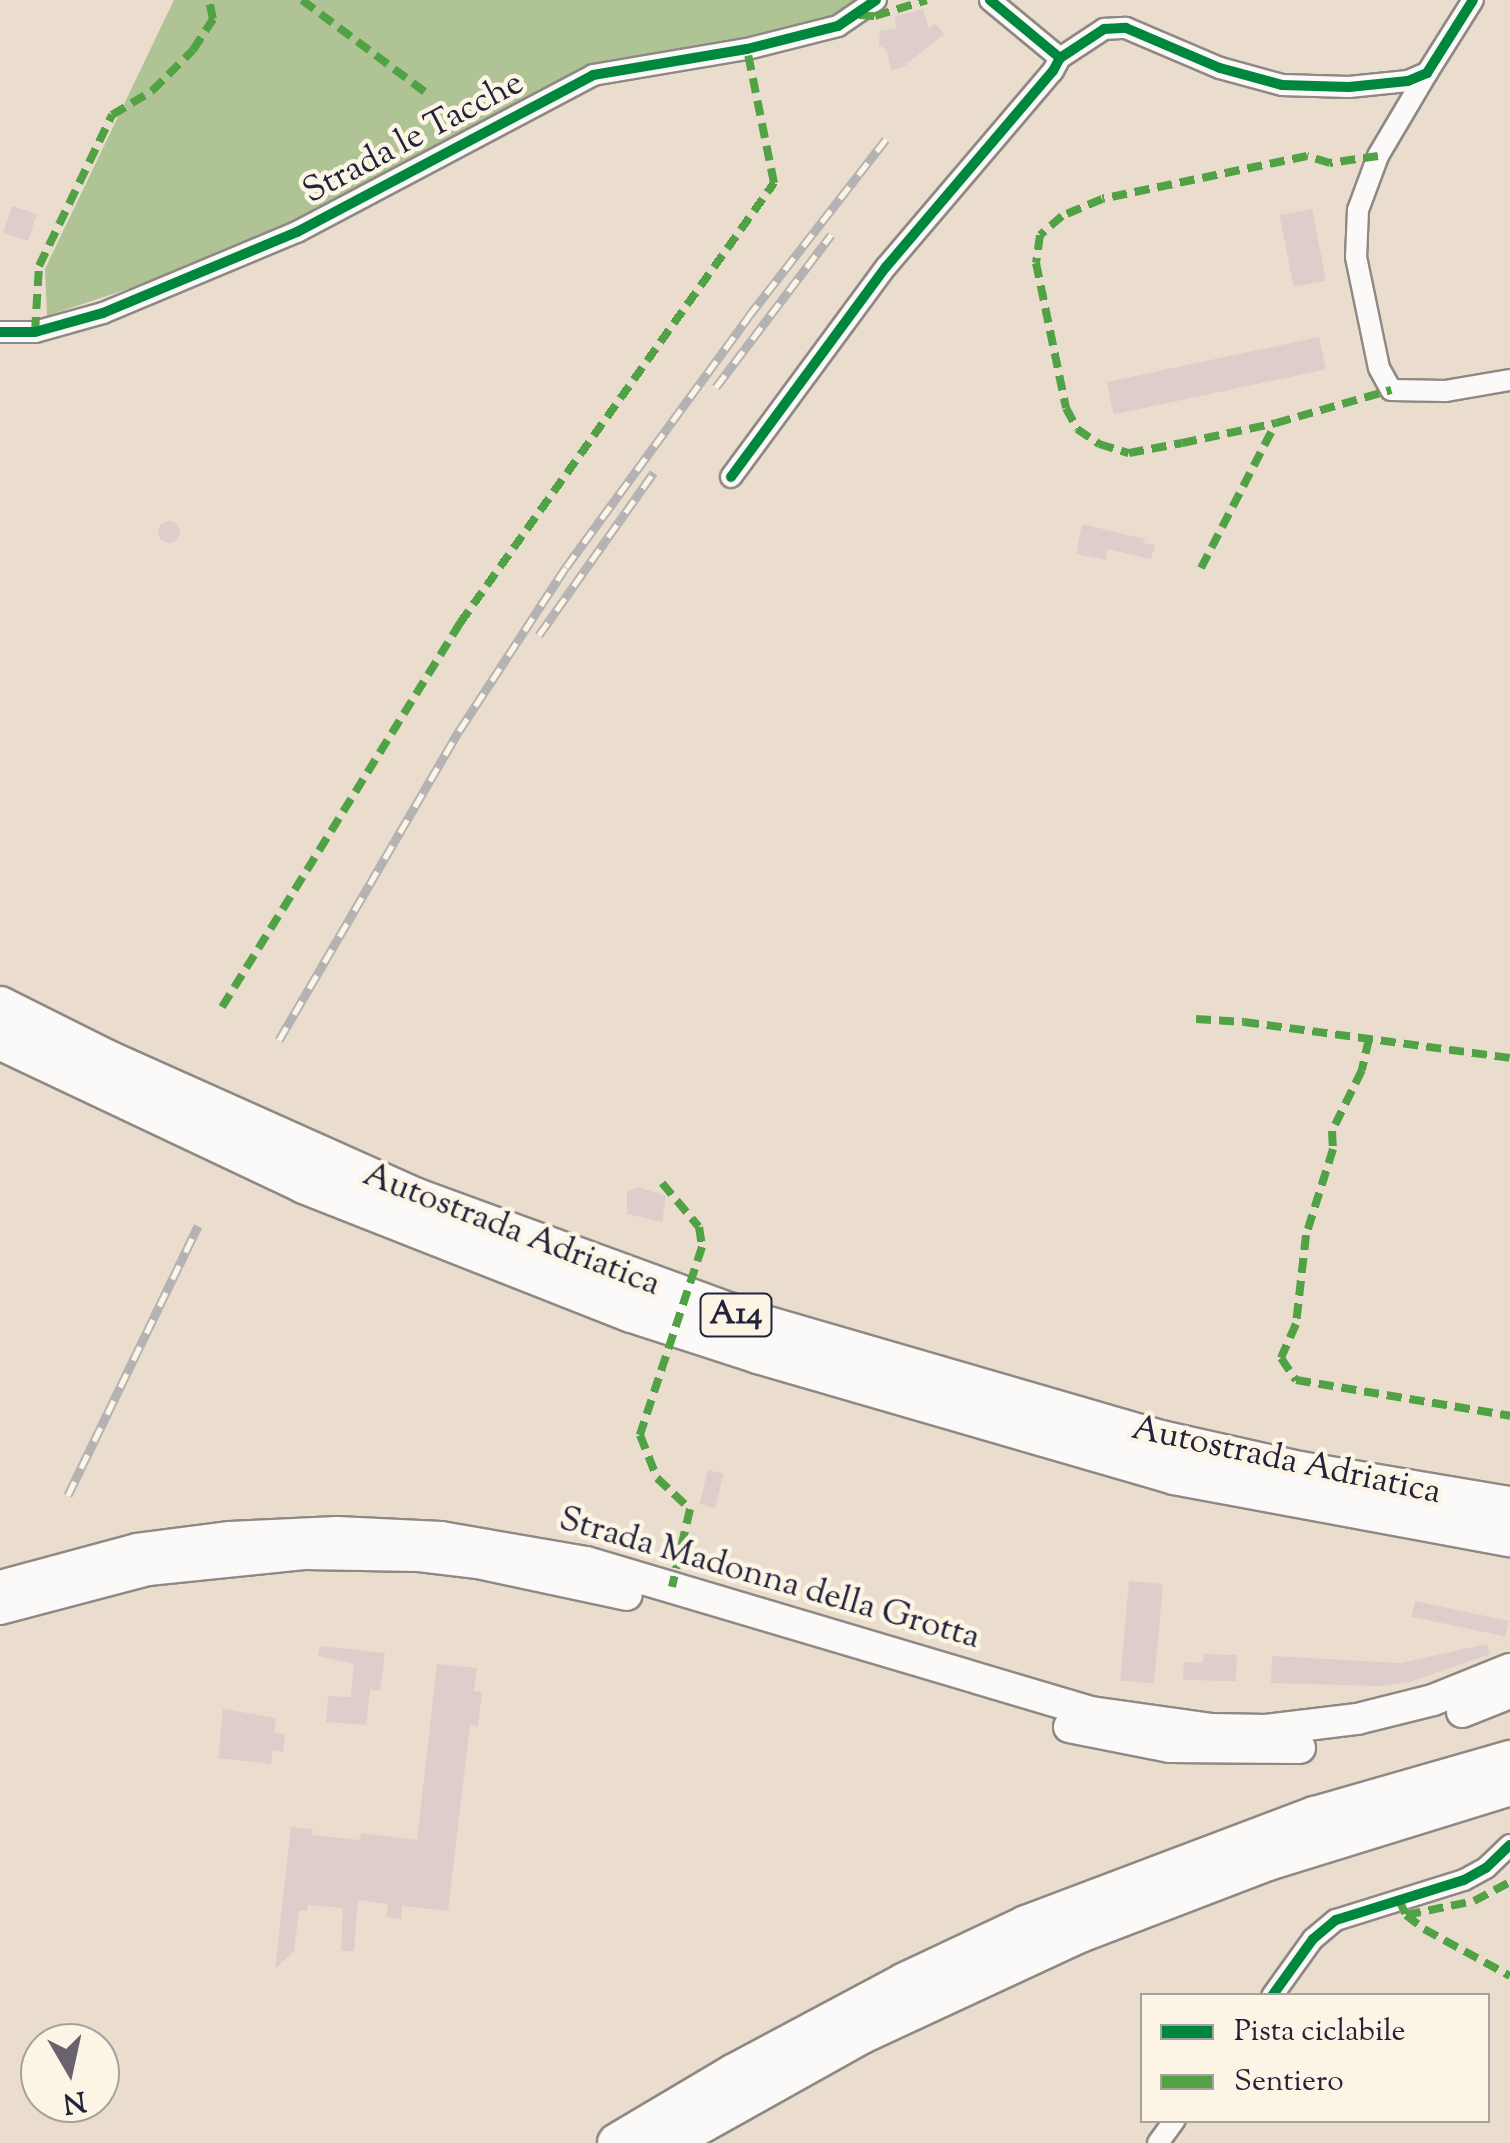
<!DOCTYPE html>
<html>
<head>
<meta charset="utf-8">
<style>
  body { margin:0 }
  #map { position:relative; width:1510px; height:2143px; overflow:hidden; background:#eaddce; font-family:"Sorts Mill Goudy",serif }
  div>[style] { position:absolute }
  [style*='--x'] { left:calc(var(--x)*1px); top:calc(var(--y)*1px); width:calc(var(--w)*1px); rotate:calc(var(--a)*1deg) }
  .forest>* { inset:0; background:#b0c395 }
  .building>* { inset:0; background:#ddcdcb; transform-origin:0 0 }
  .round { border-radius:50% }
  .roads { filter:drop-shadow(2px 0 #8f8985) drop-shadow(-2px 0 #8f8985) drop-shadow(0 2px #8f8985) drop-shadow(0 -2px #8f8985) }
  .street>* { height:20px; margin:-10px; padding:0 10px; transform-origin:10px; border-radius:10px; background:#fcfaf8 }
  .secondary>* { height:30px; margin:-15px; padding:0 15px; transform-origin:15px; border-radius:15px; background:#fcfaf8 }
  .highway>* { height:38px; margin:-19px; padding:0 19px; transform-origin:19px; border-radius:19px; background:#fcfaf8 }
  .rail>* { height:9px; margin-top:-4.5px; transform-origin:0; background:repeating-linear-gradient(90deg,#fcf5e5 0 15px,#b4b2b3 0 30px); box-sizing:border-box; border-block:2px solid #b4b2b3 }
  .quiet>* { height:8px; margin-top:-4px; transform-origin:0; background:repeating-linear-gradient(90deg,#50a245 0 15px,transparent 0 23px) }
  .cycleway>* { height:10px; margin:-5px; padding:0 5px; transform-origin:5px; border-radius:5px; background:#00873e }
  span { translate:-50% -50%; white-space:nowrap; text-align:center; line-height:1.15; -webkit-text-stroke:9px #fcf5e5; paint-order:stroke }
  .shield-label span { padding:2px 8px; background:#fcf5e5; border:2px solid; border-radius:8px; -webkit-text-stroke-width:0 }
  .shield-label { font-size:32px; color:#22223b; font-weight:700 }
  .street-label { font-size:35px; color:#22223b }
  .legend { position:absolute; left:1140px; top:1993px; width:350px; height:130px; box-sizing:border-box; background:#fcf5e5; border:2px solid #a5a1a1; margin:0; padding:12px 18px; list-style:none; font-size:30px; color:#22223b }
  .legend li { display:flex; align-items:center; gap:20px; height:50px }
  .legend b { width:50px; border:2px solid #a5a1a1 }
  .north { position:absolute; left:20px; top:2023px; width:100px; height:100px; box-sizing:border-box; background:#fcf5e5; border:2px solid #a5a1a1; border-radius:50%; rotate:171deg; font-size:28px; font-weight:700; line-height:40px; text-align:center; color:#22223b }
  .north::after { content:''; display:block; margin:auto; width:35px; height:45px; background:#68636e; clip-path:polygon(50% 0,100% 100%,50% 72%,0 100%) }
</style>
</head>
<body>
<div id="map">
  <div class="forest">
    <div style="clip-path:polygon(174px 0,876px 0,859px 15px,593px 75px,297px 232px,47px 316px,45px 269px)"></div>
  </div>
  <div class="building">
    <div style="clip-path:polygon(923px 9px,929px 29px,935px 23px,944px 34px,903px 67px,891px 70px,887px 51px,879px 45px,880px 31px,897px 28px,894px 17px)"></div>
    <div style="left:12px;top:206px;width:26px;height:28px;rotate:18deg"></div>
    <div style="left:1312px;top:209px;width:73px;height:33px;rotate:79deg"></div>
    <div style="left:1319px;top:337px;width:33px;height:217px;rotate:78deg"></div>
    <div class="round" style="left:158px;top:521px;width:22px;height:22px"></div>
    <div style="clip-path:polygon(1082px 524px,1145px 539px,1143px 543px,1155px 545px,1151px 559px,1108px 549px,1106px 560px,1076px 554px)"></div>
    <div style="clip-path:polygon(638px 1187px,666px 1196px,662px 1222px,627px 1214px,627px 1192px)"></div>
    <div style="left:708px;top:1470px;width:16px;height:35px;rotate:14deg"></div>
    <div style="left:1129px;top:1581px;width:34px;height:100px;rotate:5deg"></div>
    <div style="left:1415px;top:1601px;width:96px;height:16px;rotate:12deg"></div>
    <div style="clip-path:polygon(1487px 1644px,1490px 1654px,1410px 1682px,1382px 1686px,1271px 1683px,1272px 1656px,1401px 1663px)"></div>
    <div style="clip-path:polygon(320px 1646px,385px 1653px,380px 1691px,370px 1690px,366px 1725px,326px 1722px,328px 1696px,351px 1697px,354px 1664px,318px 1656px)"></div>
    <div style="clip-path:polygon(1203px 1654px,1237px 1655px,1236px 1681px,1183px 1680px,1184px 1662px,1203px 1663px)"></div>
    <div style="clip-path:polygon(437px 1664px,477px 1668px,474px 1691px,482px 1692px,478px 1726px,470px 1725px,448px 1911px,402px 1906px,401px 1919px,386px 1917px,388px 1904px,358px 1900px,354px 1951px,341px 1951px,343px 1908px,308px 1905px,307px 1911px,299px 1910px,294px 1951px,275px 1969px,291px 1827px,313px 1829px,312px 1835px,360px 1840px,361px 1833px,417px 1840px)"></div>
    <div style="clip-path:polygon(223px 1709px,276px 1718px,274px 1733px,285px 1734px,283px 1752px,273px 1750px,271px 1764px,218px 1758px)"></div>
  </div>
  <div class="roads">
    <div class="street">
      <div style="--x:1060;--y:58;--w:53;--a:-33.4"></div>
      <div style="--x:1104;--y:29;--w:22;--a:-3"></div>
      <div style="--x:1126;--y:28;--w:102;--a:23.1"></div>
      <div style="--x:1220;--y:68;--w:64;--a:15.3"></div>
      <div style="--x:1282;--y:85;--w:67;--a:1.7"></div>
      <div style="--x:1349;--y:87;--w:59;--a:-5.8"></div>
      <div style="--x:1408;--y:81;--w:21;--a:-23"></div>
      <div style="--x:1427;--y:73;--w:86;--a:-57.8"></div>
      <div style="--x:1427;--y:73;--w:96;--a:120.6"></div>
      <div style="--x:1378;--y:156;--w:58;--a:110.3"></div>
      <div style="--x:1358;--y:210;--w:47;--a:92.4"></div>
      <div style="--x:1356;--y:257;--w:113;--a:78.3"></div>
      <div style="--x:1379;--y:368;--w:25;--a:61"></div>
      <div style="--x:1391;--y:390;--w:55;--a:1"></div>
      <div style="--x:1446;--y:391;--w:65;--a:-9.8"></div>
      <div style="--x:0;--y:332;--w:35;--a:0"></div>
      <div style="--x:35;--y:332;--w:71;--a:-15.6"></div>
      <div style="--x:103;--y:313;--w:210;--a:-22.7"></div>
      <div style="--x:297;--y:232;--w:335;--a:-27.9"></div>
      <div style="--x:593;--y:75;--w:156;--a:-9.6"></div>
      <div style="--x:747;--y:49;--w:94;--a:-14.2"></div>
      <div style="--x:838;--y:26;--w:46;--a:-34.4"></div>
      <div style="--x:731;--y:477;--w:261;--a:-53.6"></div>
      <div style="--x:886;--y:267;--w:257;--a:-49.6"></div>
      <div style="--x:1053;--y:71;--w:15;--a:-62"></div>
      <div style="--x:1060;--y:58;--w:91;--a:-140.4"></div>
      <div style="--x:1272;--y:1996;--w:70;--a:-54.3"></div>
      <div style="--x:1313;--y:1939;--w:30;--a:-40"></div>
      <div style="--x:1336;--y:1920;--w:134;--a:-17.4"></div>
      <div style="--x:1464;--y:1880;--w:25;--a:-29"></div>
      <div style="--x:1486;--y:1868;--w:33;--a:-44"></div>
      <div style="--x:1158;--y:2143;--w:29;--a:-54"></div>
    </div>
    <div class="secondary">
      <div style="--x:0;--y:1586;--w:142;--a:-15.1"></div>
      <div style="--x:137;--y:1549;--w:94;--a:-7.4"></div>
      <div style="--x:230;--y:1537;--w:107;--a:-2.7"></div>
      <div style="--x:337;--y:1532;--w:104;--a:2.8"></div>
      <div style="--x:441;--y:1537;--w:147;--a:9.8"></div>
      <div style="--x:586;--y:1562;--w:527;--a:16.54"></div>
      <div style="--x:1091;--y:1712;--w:122;--a:8"></div>
      <div style="--x:1212;--y:1729;--w:54;--a:1.1"></div>
      <div style="--x:1266;--y:1730;--w:92;--a:-6.9"></div>
      <div style="--x:1357;--y:1719;--w:78;--a:-14"></div>
      <div style="--x:1433;--y:1700;--w:83;--a:-21.9"></div>
      <div style="--x:0;--y:1609;--w:153;--a:-14.8"></div>
      <div style="--x:148;--y:1570;--w:159;--a:-5.8"></div>
      <div style="--x:306;--y:1554;--w:113;--a:1"></div>
      <div style="--x:419;--y:1556;--w:59;--a:6.8"></div>
      <div style="--x:478;--y:1563;--w:152;--a:12.1"></div>
      <div style="--x:1462;--y:1712;--w:52;--a:-21.6"></div>
      <div style="--x:1069;--y:1727;--w:103;--a:11.2"></div>
      <div style="--x:1170;--y:1747;--w:130;--a:0.4"></div>
    </div>
    <div class="highway">
      <div style="--x:0;--y:1006;--w:119;--a:26.6"></div>
      <div style="--x:106;--y:1059;--w:341;--a:24.1"></div>
      <div style="--x:417;--y:1198;--w:363;--a:20.1"></div>
      <div style="--x:758;--y:1323;--w:420;--a:16.2"></div>
      <div style="--x:1161;--y:1440;--w:142;--a:12.6"></div>
      <div style="--x:1300;--y:1471;--w:213;--a:9.5"></div>
      <div style="--x:0;--y:1040;--w:336;--a:25.3"></div>
      <div style="--x:304;--y:1184;--w:352;--a:21.5"></div>
      <div style="--x:632;--y:1313;--w:133;--a:18"></div>
      <div style="--x:758;--y:1354;--w:433;--a:16.2"></div>
      <div style="--x:1174;--y:1475;--w:342;--a:10.5"></div>
      <div style="--x:617;--y:2143;--w:135;--a:-30.7"></div>
      <div style="--x:733;--y:2074;--w:195;--a:-28.1"></div>
      <div style="--x:905;--y:1982;--w:134;--a:-25.2"></div>
      <div style="--x:1026;--y:1925;--w:309;--a:-20.7"></div>
      <div style="--x:1315;--y:1816;--w:203;--a:-16"></div>
      <div style="--x:667;--y:2143;--w:223;--a:-29.2"></div>
      <div style="--x:862;--y:2034;--w:240;--a:-24.9"></div>
      <div style="--x:1080;--y:1933;--w:201;--a:-21"></div>
      <div style="--x:1268;--y:1861;--w:253;--a:-17.2"></div>
    </div>
  </div>
  <div class="rail">
    <div style="--x:716;--y:387;--w:191;--a:-52.9"></div>
    <div style="--x:539;--y:635;--w:199;--a:-54.8"></div>
    <div style="--x:279;--y:1040;--w:358;--a:-59.8"></div>
    <div style="--x:459;--y:731;--w:196;--a:-56.9"></div>
    <div style="--x:566;--y:567;--w:309;--a:-53.9"></div>
    <div style="--x:748;--y:317;--w:225;--a:-52.2"></div>
    <div style="--x:68;--y:1495;--w:299;--a:-64.2"></div>
  </div>
  <div class="quiet">
    <div style="--x:302;--y:0;--w:159;--a:36.8"></div>
    <div style="--x:859;--y:15;--w:16;--a:4"></div>
    <div style="--x:875;--y:16;--w:54;--a:-17.1"></div>
    <div style="--x:1378;--y:156;--w:49;--a:171.7"></div>
    <div style="--x:1330;--y:163;--w:24;--a:-163"></div>
    <div style="--x:1307;--y:156;--w:209;--a:168.2"></div>
    <div style="--x:1102;--y:199;--w:43;--a:157"></div>
    <div style="--x:1062;--y:216;--w:29;--a:139"></div>
    <div style="--x:1040;--y:235;--w:28;--a:98"></div>
    <div style="--x:1036;--y:263;--w:148;--a:78.3"></div>
    <div style="--x:1066;--y:408;--w:24;--a:62"></div>
    <div style="--x:1077;--y:429;--w:27;--a:34"></div>
    <div style="--x:1099;--y:444;--w:31;--a:17"></div>
    <div style="--x:1129;--y:453;--w:54;--a:-10.7"></div>
    <div style="--x:1182;--y:443;--w:96;--a:-12"></div>
    <div style="--x:1276;--y:423;--w:120;--a:-16"></div>
    <div style="--x:35;--y:332;--w:66;--a:-86.5"></div>
    <div style="--x:39;--y:266;--w:168;--a:-64.2"></div>
    <div style="--x:112;--y:115;--w:47;--a:-31"></div>
    <div style="--x:152;--y:91;--w:58;--a:-45"></div>
    <div style="--x:193;--y:50;--w:37;--a:-57"></div>
    <div style="--x:213;--y:19;--w:19;--a:-102"></div>
    <div style="--x:1201;--y:568;--w:163;--a:-62.7"></div>
    <div style="--x:222;--y:1007;--w:452;--a:-58.2"></div>
    <div style="--x:460;--y:623;--w:541;--a:-54.49"></div>
    <div style="--x:774;--y:183;--w:137;--a:-101.4"></div>
    <div style="--x:1196;--y:1019;--w:48;--a:3.6"></div>
    <div style="--x:1244;--y:1022;--w:268;--a:7.7"></div>
    <div style="--x:1369;--y:1039;--w:32;--a:103"></div>
    <div style="--x:1362;--y:1070;--w:68;--a:116.2"></div>
    <div style="--x:1332;--y:1131;--w:18;--a:87"></div>
    <div style="--x:1333;--y:1149;--w:90;--a:107.4"></div>
    <div style="--x:1306;--y:1235;--w:90;--a:96.4"></div>
    <div style="--x:1296;--y:1324;--w:37;--a:114"></div>
    <div style="--x:1281;--y:1358;--w:27;--a:56"></div>
    <div style="--x:1296;--y:1380;--w:217;--a:9.5"></div>
    <div style="--x:662;--y:1183;--w:57;--a:49.9"></div>
    <div style="--x:699;--y:1227;--w:20;--a:81"></div>
    <div style="--x:702;--y:1247;--w:198;--a:108.3"></div>
    <div style="--x:640;--y:1435;--w:46;--a:68.4"></div>
    <div style="--x:657;--y:1478;--w:45;--a:43.2"></div>
    <div style="--x:690;--y:1509;--w:80;--a:103"></div>
    <div style="--x:1399;--y:1900;--w:17;--a:65"></div>
    <div style="--x:1406;--y:1915;--w:23;--a:38"></div>
    <div style="--x:1424;--y:1929;--w:98;--a:28.7"></div>
    <div style="--x:1406;--y:1915;--w:69;--a:-11.6"></div>
    <div style="--x:1474;--y:1901;--w:41;--a:-27.8"></div>
  </div>
  <div class="cycleway">
    <div style="--x:1060;--y:58;--w:53;--a:-33.4"></div>
    <div style="--x:1104;--y:29;--w:22;--a:-3"></div>
    <div style="--x:1126;--y:28;--w:102;--a:23.1"></div>
    <div style="--x:1220;--y:68;--w:64;--a:15.3"></div>
    <div style="--x:1282;--y:85;--w:67;--a:1.7"></div>
    <div style="--x:1349;--y:87;--w:59;--a:-5.8"></div>
    <div style="--x:1408;--y:81;--w:21;--a:-23"></div>
    <div style="--x:1427;--y:73;--w:86;--a:-57.8"></div>
    <div style="--x:0;--y:332;--w:35;--a:0"></div>
    <div style="--x:35;--y:332;--w:71;--a:-15.6"></div>
    <div style="--x:103;--y:313;--w:210;--a:-22.7"></div>
    <div style="--x:297;--y:232;--w:335;--a:-27.9"></div>
    <div style="--x:593;--y:75;--w:156;--a:-9.6"></div>
    <div style="--x:747;--y:49;--w:94;--a:-14.2"></div>
    <div style="--x:838;--y:26;--w:46;--a:-34.4"></div>
    <div style="--x:731;--y:477;--w:261;--a:-53.6"></div>
    <div style="--x:886;--y:267;--w:257;--a:-49.6"></div>
    <div style="--x:1053;--y:71;--w:15;--a:-62"></div>
    <div style="--x:1060;--y:58;--w:91;--a:-140.4"></div>
    <div style="--x:1272;--y:1996;--w:70;--a:-54.3"></div>
    <div style="--x:1313;--y:1939;--w:30;--a:-40"></div>
    <div style="--x:1336;--y:1920;--w:134;--a:-17.4"></div>
    <div style="--x:1464;--y:1880;--w:25;--a:-29"></div>
    <div style="--x:1486;--y:1868;--w:33;--a:-44"></div>
  </div>
  <div class="shield-label">
    <span style="left:736px;top:1315px">A14</span>
  </div>
  <div class="street-label">
    <span style="left:414px;top:139px;rotate:-28deg">Strada le Tacche</span>
    <span style="left:511px;top:1231px;rotate:21deg">Autostrada Adriatica</span>
    <span style="left:1286px;top:1462px;rotate:12deg">Autostrada Adriatica</span>
    <span style="left:769px;top:1580px;rotate:16deg">Strada Madonna della Grotta</span>
  </div>
  <ul class="legend">
  <li><b style="height:12px;background:#00873e"></b>Pista ciclabile</li>
  <li><b style="height:12px;background:#50a245"></b>Sentiero</li>
  </ul>
  <div class="north">N</div>
</div>
</body>
</html>
